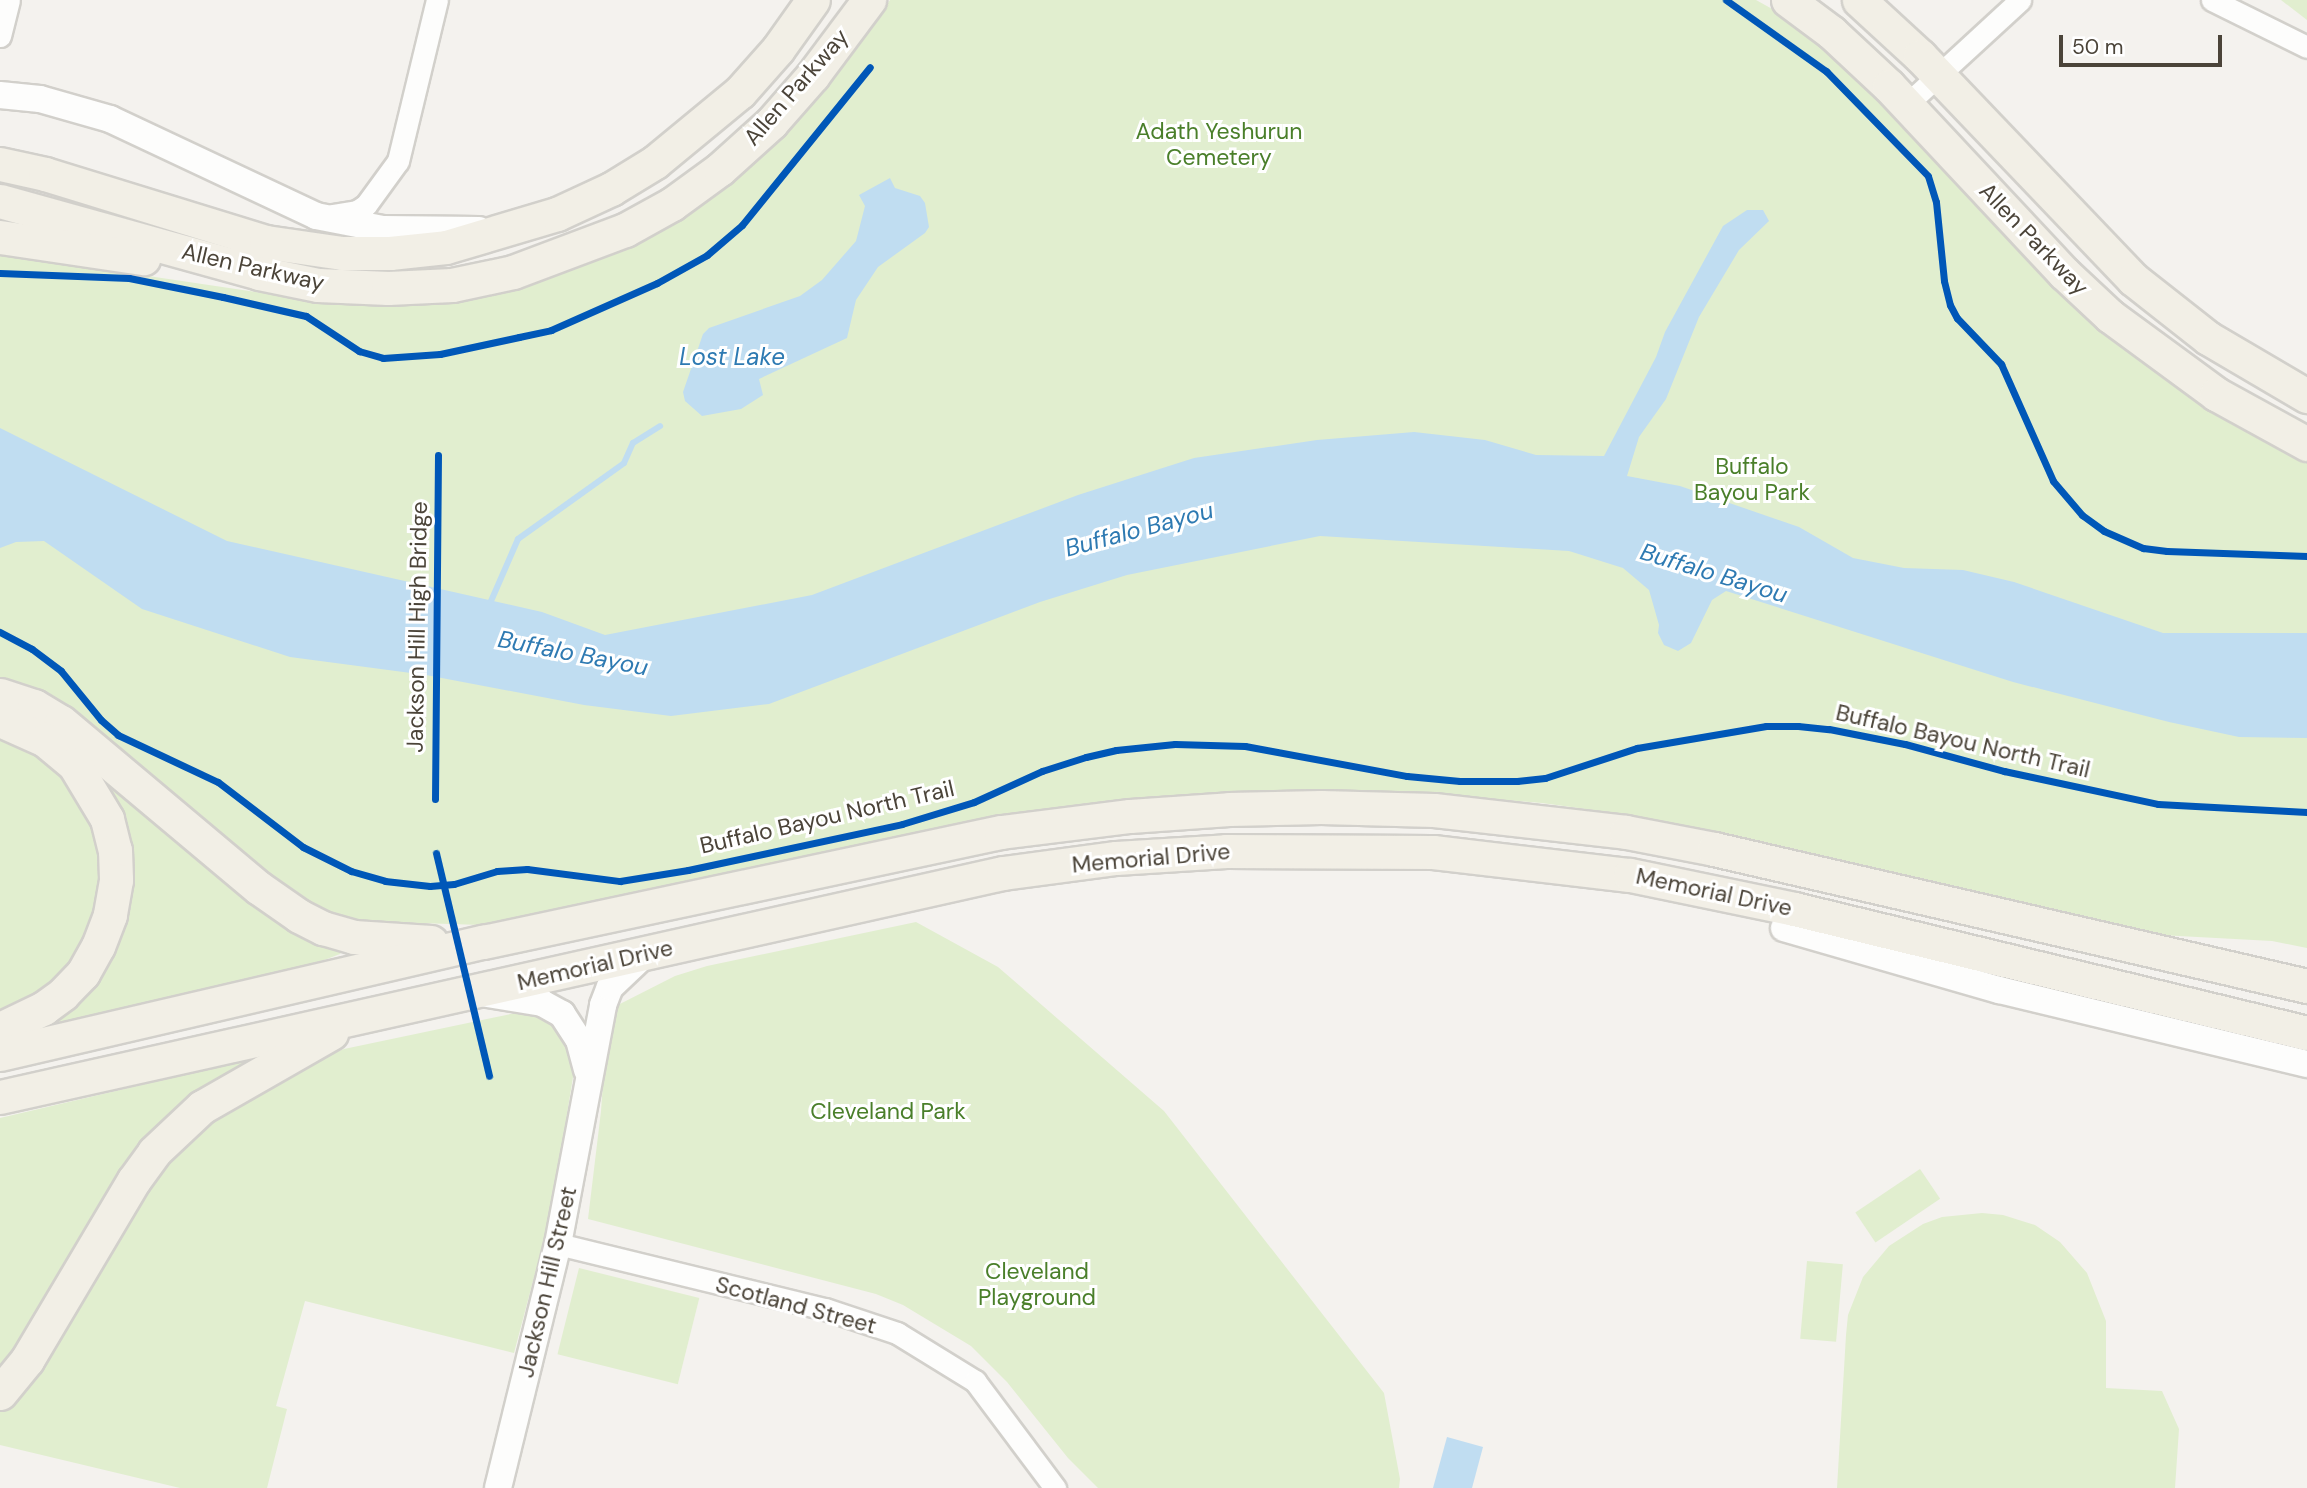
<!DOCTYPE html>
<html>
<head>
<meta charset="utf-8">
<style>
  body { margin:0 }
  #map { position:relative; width:2307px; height:1488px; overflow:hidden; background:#f4f2ee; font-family:"DM Sans",sans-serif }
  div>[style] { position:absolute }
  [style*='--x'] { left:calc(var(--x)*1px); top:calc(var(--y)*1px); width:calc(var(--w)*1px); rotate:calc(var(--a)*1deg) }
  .green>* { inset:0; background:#e1eecf; transform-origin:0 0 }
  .water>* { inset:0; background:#c0ddf1 }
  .stream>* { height:6px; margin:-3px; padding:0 3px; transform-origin:3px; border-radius:3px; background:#c0ddf1 }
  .roads { filter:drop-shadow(2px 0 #d2d0cb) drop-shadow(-2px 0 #d2d0cb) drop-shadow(0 2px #d2d0cb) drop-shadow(0 -2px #d2d0cb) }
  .minor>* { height:21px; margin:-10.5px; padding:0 10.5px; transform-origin:10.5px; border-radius:10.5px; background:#fdfdfc }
  .tertiary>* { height:26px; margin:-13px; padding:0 13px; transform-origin:13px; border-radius:13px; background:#fdfdfc }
  .primary>* { height:33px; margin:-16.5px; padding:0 16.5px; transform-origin:16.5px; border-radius:16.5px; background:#f2efe6 }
  .cycleway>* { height:7px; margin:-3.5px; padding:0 3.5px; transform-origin:3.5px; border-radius:3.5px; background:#0057b8 }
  span { translate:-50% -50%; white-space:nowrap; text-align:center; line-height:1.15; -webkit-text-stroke:6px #fff; paint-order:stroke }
  .street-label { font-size:23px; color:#4b4439 }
  .park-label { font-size:23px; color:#4a7f2a }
  .water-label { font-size:24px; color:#2e7ab2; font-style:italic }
  .scale { position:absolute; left:2059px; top:35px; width:163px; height:32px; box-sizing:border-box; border:4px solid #4b4439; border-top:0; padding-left:9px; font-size:21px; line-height:24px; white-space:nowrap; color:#4b4439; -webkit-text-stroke:5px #fff; paint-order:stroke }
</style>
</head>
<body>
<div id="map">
  <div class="green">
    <div style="clip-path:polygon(890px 0,1756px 0,1774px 10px,1820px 45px,1875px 96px,2052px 285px,2099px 329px,2208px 408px,2307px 463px,2307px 948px,2272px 941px,2123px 933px,1718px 832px,1629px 815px,1542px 803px,1435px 794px,1321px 790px,1128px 799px,998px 816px,481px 925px,357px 921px,329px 913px,290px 891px,71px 709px,41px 691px,0 678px,0 254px,316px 301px,389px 305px,454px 301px,517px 289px,633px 246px,681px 218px,731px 182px,783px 135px,826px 86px)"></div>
    <div style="clip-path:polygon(2281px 0,2307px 0,2307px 20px)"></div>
    <div style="clip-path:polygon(17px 709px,344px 948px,340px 954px,327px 959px,269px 977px,45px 1026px,43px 1023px,127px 864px)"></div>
    <div style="clip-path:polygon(0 731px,23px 739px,90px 801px,107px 891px,63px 980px,0 1016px)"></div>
    <div style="clip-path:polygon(916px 922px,998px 967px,1164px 1111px,1384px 1393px,1400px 1479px,1399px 1488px,1098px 1488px,1068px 1458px,1007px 1382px,971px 1346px,903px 1305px,876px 1294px,588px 1219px,601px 1111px,607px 1026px,612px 1008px,675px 976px,707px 966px)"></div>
    <div style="clip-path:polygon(525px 1011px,554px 1026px,571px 1047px,574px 1071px,551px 1213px,514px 1353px,305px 1301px,276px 1406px,287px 1409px,267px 1488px,180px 1488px,0 1445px,0 1407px,131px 1198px,200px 1119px,288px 1071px,344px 1049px)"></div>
    <div style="clip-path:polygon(274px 1054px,228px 1078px,0 1374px,0 1118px)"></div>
    <div style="left:1920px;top:1169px;width:36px;height:78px;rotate:56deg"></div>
    <div style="clip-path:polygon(1982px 1213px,2003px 1215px,2035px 1225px,2060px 1242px,2087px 1273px,2106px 1321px,2106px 1388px,2162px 1391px,2179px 1429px,2175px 1488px,1837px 1488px,1846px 1335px,1848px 1315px,1863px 1277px,1889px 1246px,1923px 1224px,1942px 1217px)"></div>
    <div style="left:1807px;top:1261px;width:36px;height:78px;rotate:5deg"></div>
    <div style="left:579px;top:1268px;width:124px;height:89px;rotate:14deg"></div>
  </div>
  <div class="water">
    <div style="clip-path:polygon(890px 178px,895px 188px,920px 196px,925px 203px,929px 227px,925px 233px,878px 267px,856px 300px,847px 338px,759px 379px,763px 395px,741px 409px,702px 416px,685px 401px,683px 392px,703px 334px,709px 328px,800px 296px,822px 280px,856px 241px,865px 206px,859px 195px)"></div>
    <div style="clip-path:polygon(1747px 210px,1763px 210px,1769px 221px,1739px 250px,1699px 317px,1666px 399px,1639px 437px,1627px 476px,1680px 486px,1799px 527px,1853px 558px,1904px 568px,1963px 570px,2014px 582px,2163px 633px,2307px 633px,2307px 738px,2239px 737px,2169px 722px,2013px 682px,1726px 591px,1712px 600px,1691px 643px,1678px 651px,1664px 645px,1658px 633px,1659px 625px,1649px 590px,1623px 568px,1569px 551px,1320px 536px,1127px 575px,1040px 602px,769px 704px,671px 716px,584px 705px,426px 675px,290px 657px,142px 609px,44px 541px,16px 542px,0 548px,0 428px,227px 541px,542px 612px,605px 635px,812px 595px,1078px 495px,1194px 458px,1317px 440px,1414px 432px,1485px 440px,1536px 455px,1604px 456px,1656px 357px,1665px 332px,1723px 226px)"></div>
    <div style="clip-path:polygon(1447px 1437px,1483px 1447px,1472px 1488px,1433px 1488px)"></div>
  </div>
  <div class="stream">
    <div style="--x:488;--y:608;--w:75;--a:-66.5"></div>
    <div style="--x:518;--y:539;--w:130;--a:-35.6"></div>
    <div style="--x:624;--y:463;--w:22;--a:-66"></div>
    <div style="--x:633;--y:443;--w:32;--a:-32"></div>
  </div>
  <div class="roads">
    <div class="minor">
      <div style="--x:2212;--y:0;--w:106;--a:26.3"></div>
      <div style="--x:0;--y:36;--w:37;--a:-76"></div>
      <div style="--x:1906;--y:105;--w:155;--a:-42.6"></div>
      <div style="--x:332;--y:215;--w:25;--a:-9"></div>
      <div style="--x:357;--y:211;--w:11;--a:-34"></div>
      <div style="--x:366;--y:205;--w:54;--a:-54"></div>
      <div style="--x:398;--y:161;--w:166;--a:-76.4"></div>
      <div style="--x:558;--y:1244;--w:275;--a:13.7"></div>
      <div style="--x:825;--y:1309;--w:76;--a:18.4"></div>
      <div style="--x:897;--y:1333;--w:92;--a:31.6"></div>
      <div style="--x:975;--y:1381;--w:134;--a:53.2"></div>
    </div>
    <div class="tertiary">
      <div style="--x:0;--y:95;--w:40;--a:5.7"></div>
      <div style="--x:40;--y:99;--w:73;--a:15.9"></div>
      <div style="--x:110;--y:119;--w:228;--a:25.2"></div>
      <div style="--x:316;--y:216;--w:68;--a:11"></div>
      <div style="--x:383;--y:229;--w:96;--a:0.6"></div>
      <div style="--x:1784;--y:928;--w:224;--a:16.1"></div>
      <div style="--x:1999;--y:990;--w:317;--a:13.5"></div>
      <div style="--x:481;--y:993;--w:62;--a:9.3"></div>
      <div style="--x:542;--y:1003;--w:23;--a:29"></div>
      <div style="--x:562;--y:1014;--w:31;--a:57"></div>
      <div style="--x:579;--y:1040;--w:31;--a:75"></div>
      <div style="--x:498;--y:1488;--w:251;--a:-76.2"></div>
      <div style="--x:558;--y:1244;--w:243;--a:-79.3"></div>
      <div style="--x:603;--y:1005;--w:19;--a:-69"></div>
      <div style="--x:610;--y:987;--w:51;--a:-43.4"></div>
    </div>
    <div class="primary">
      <div style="--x:1788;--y:0;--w:54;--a:36.7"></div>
      <div style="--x:1831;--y:32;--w:79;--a:43"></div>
      <div style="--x:1889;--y:86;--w:256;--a:46.9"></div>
      <div style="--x:2064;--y:273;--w:63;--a:43.1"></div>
      <div style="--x:2110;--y:316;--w:132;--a:36.3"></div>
      <div style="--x:2216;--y:394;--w:104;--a:28.8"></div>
      <div style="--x:1859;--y:0;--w:83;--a:42.6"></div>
      <div style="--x:1920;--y:56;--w:308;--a:46.3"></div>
      <div style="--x:2133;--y:279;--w:95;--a:38.2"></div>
      <div style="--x:2208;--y:338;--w:115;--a:30.4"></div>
      <div style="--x:0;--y:164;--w:46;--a:12.5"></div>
      <div style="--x:45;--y:174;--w:231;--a:17.1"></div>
      <div style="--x:266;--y:242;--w:77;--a:8.2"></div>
      <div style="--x:342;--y:253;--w:48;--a:0"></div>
      <div style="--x:390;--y:253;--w:56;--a:-6.1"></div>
      <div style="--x:446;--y:247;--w:116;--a:-16.6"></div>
      <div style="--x:557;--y:214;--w:60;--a:-24.8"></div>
      <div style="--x:611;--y:189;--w:52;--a:-31.5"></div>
      <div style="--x:655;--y:162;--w:110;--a:-39.5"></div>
      <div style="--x:740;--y:92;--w:57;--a:-48.5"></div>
      <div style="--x:778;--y:49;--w:60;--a:-54.5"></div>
      <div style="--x:0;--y:201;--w:269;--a:15.5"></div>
      <div style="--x:259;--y:273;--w:60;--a:11.5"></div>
      <div style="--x:318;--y:285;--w:70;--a:2.5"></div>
      <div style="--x:388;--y:288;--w:64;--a:-2.7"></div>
      <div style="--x:452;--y:285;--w:62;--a:-12"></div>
      <div style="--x:513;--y:272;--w:120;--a:-20.6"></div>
      <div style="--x:625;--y:230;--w:54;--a:-29"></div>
      <div style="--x:672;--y:204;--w:59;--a:-36.1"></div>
      <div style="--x:720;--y:169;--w:69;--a:-42"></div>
      <div style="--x:771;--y:123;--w:64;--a:-48.8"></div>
      <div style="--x:813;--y:75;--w:94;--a:-53.3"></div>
      <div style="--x:0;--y:237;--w:145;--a:8.4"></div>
      <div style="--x:0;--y:695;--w:36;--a:18"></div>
      <div style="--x:34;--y:706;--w:31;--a:31"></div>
      <div style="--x:61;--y:722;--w:258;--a:40"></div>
      <div style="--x:259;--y:888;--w:49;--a:35"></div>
      <div style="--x:299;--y:916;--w:27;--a:27"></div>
      <div style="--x:323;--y:928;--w:32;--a:16"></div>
      <div style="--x:354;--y:937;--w:77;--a:3.7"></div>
      <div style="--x:0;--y:720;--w:49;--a:24"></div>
      <div style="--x:45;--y:740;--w:38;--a:40"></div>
      <div style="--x:74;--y:764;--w:64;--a:59"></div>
      <div style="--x:107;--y:819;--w:32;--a:76"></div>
      <div style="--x:115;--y:850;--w:30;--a:88"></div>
      <div style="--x:116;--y:880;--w:36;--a:100"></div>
      <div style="--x:110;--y:915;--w:33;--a:111"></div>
      <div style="--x:98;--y:946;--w:31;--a:119"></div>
      <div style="--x:83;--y:973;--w:29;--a:134"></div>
      <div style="--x:63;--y:994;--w:24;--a:144"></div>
      <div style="--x:44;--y:1008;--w:49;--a:154.5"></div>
      <div style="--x:0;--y:1054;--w:496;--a:-13.1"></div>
      <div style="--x:483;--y:942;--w:530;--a:-11.99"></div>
      <div style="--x:1001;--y:832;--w:130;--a:-7.1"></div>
      <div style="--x:1130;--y:816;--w:99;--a:-4"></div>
      <div style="--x:1229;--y:809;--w:92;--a:-1.2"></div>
      <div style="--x:1321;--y:807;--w:113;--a:1.5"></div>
      <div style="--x:1434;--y:810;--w:193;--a:6.5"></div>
      <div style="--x:1626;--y:832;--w:90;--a:10.9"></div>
      <div style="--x:1714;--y:849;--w:609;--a:13.01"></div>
      <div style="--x:0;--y:1097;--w:1028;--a:-12.59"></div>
      <div style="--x:1003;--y:873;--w:114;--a:-7.6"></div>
      <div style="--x:1116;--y:858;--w:110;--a:-3.6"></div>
      <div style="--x:1226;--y:851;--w:207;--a:0.3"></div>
      <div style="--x:1433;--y:852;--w:198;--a:6.7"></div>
      <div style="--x:1630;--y:875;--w:167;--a:11.7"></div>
      <div style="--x:1794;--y:909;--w:528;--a:13.59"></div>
      <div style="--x:0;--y:1393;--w:43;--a:-50.7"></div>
      <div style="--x:27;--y:1360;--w:209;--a:-59.3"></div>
      <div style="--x:134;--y:1180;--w:34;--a:-54"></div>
      <div style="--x:154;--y:1152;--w:66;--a:-43.2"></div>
      <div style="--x:202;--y:1107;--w:149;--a:-29.8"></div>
    </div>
  </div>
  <div class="cycleway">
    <div style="--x:1726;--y:0;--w:123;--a:35.4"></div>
    <div style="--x:1826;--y:71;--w:146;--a:45.8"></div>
    <div style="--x:1928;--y:176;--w:27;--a:73"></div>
    <div style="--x:1936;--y:202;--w:79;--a:84.2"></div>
    <div style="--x:1944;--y:281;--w:25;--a:76"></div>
    <div style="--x:1950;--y:305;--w:15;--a:62"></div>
    <div style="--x:1957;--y:318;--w:64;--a:46.3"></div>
    <div style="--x:2001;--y:364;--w:128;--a:66"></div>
    <div style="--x:2053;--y:481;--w:45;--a:49.5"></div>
    <div style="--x:2082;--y:515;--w:27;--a:36"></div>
    <div style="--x:2104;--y:531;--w:43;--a:23.6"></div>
    <div style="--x:2143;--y:548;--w:24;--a:7"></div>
    <div style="--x:2167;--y:551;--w:140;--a:2"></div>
    <div style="--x:0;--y:273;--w:129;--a:2.2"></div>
    <div style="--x:129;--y:278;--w:96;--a:11.4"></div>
    <div style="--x:223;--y:297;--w:85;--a:12.9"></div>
    <div style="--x:306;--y:316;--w:64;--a:33.4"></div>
    <div style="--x:359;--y:351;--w:25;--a:16"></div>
    <div style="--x:383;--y:358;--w:57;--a:-4"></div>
    <div style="--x:440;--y:354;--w:81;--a:-12.1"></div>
    <div style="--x:519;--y:337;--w:33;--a:-12"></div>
    <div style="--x:551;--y:330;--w:116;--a:-23.9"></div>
    <div style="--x:657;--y:283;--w:57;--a:-29.2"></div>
    <div style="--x:707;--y:255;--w:46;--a:-40.6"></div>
    <div style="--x:742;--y:225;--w:203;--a:-51"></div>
    <div style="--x:0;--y:632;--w:36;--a:28"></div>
    <div style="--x:32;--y:649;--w:36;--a:37"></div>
    <div style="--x:61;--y:671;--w:63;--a:50.8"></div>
    <div style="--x:101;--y:720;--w:23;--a:41"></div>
    <div style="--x:118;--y:735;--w:110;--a:25.2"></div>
    <div style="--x:218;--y:782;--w:107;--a:37.4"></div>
    <div style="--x:303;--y:847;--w:54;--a:26.6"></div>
    <div style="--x:351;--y:871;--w:35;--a:16"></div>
    <div style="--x:385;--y:881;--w:45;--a:6.3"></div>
    <div style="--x:430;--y:886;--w:24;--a:-5"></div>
    <div style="--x:454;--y:884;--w:45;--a:-16.8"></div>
    <div style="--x:497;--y:871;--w:30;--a:-4"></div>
    <div style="--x:527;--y:869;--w:94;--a:7.4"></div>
    <div style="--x:620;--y:881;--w:69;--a:-9.2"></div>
    <div style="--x:688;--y:870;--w:219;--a:-12.1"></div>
    <div style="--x:902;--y:824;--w:75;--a:-17"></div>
    <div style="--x:974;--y:802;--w:75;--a:-24.5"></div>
    <div style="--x:1042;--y:771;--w:46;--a:-17.7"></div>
    <div style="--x:1086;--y:757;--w:31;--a:-13"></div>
    <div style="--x:1116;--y:750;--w:59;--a:-5.8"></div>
    <div style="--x:1175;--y:744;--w:70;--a:1.6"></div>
    <div style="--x:1245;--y:746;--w:165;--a:10.5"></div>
    <div style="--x:1407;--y:776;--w:53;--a:5.4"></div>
    <div style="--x:1460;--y:781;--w:57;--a:0"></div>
    <div style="--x:1517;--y:781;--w:28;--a:-6"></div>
    <div style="--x:1545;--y:778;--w:97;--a:-18.1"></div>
    <div style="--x:1637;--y:748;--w:131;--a:-9.7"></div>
    <div style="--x:1766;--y:726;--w:32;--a:0"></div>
    <div style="--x:1798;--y:726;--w:31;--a:6"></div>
    <div style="--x:1829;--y:729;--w:77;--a:11.2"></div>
    <div style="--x:1905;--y:744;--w:103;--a:15.3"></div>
    <div style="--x:2004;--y:771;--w:157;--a:12.1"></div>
    <div style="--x:2158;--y:804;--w:149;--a:3.1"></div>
    <div style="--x:435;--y:799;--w:344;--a:-89.5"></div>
    <div style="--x:436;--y:853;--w:229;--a:76.6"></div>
  </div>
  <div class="street-label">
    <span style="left:796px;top:87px;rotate:-49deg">Allen Parkway</span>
    <span style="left:2034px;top:239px;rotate:46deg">Allen Parkway</span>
    <span style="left:253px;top:267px;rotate:13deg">Allen Parkway</span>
    <span style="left:417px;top:627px;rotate:-89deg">Jackson Hill High Bridge</span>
    <span style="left:1963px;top:741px;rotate:13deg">Buffalo Bayou North Trail</span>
    <span style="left:827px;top:817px;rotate:-13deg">Buffalo Bayou North Trail</span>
    <span style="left:1151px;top:858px;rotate:-5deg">Memorial Drive</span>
    <span style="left:1714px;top:892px;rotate:12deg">Memorial Drive</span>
    <span style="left:595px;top:965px;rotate:-13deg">Memorial Drive</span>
    <span style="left:547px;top:1282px;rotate:-77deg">Jackson Hill Street</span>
    <span style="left:796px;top:1305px;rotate:15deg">Scotland Street</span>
  </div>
  <div class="park-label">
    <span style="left:1219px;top:144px">Adath Yeshurun<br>Cemetery</span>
    <span style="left:1752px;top:479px">Buffalo<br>Bayou Park</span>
    <span style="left:888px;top:1111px">Cleveland Park</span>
    <span style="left:1037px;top:1284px">Cleveland<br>Playground</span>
  </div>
  <div class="water-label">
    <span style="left:732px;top:357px">Lost Lake</span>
    <span style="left:1139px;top:529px;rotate:-15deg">Buffalo Bayou</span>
    <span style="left:1714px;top:573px;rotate:17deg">Buffalo Bayou</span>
    <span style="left:573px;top:653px;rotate:11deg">Buffalo Bayou</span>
  </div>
  <div class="scale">50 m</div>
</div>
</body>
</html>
